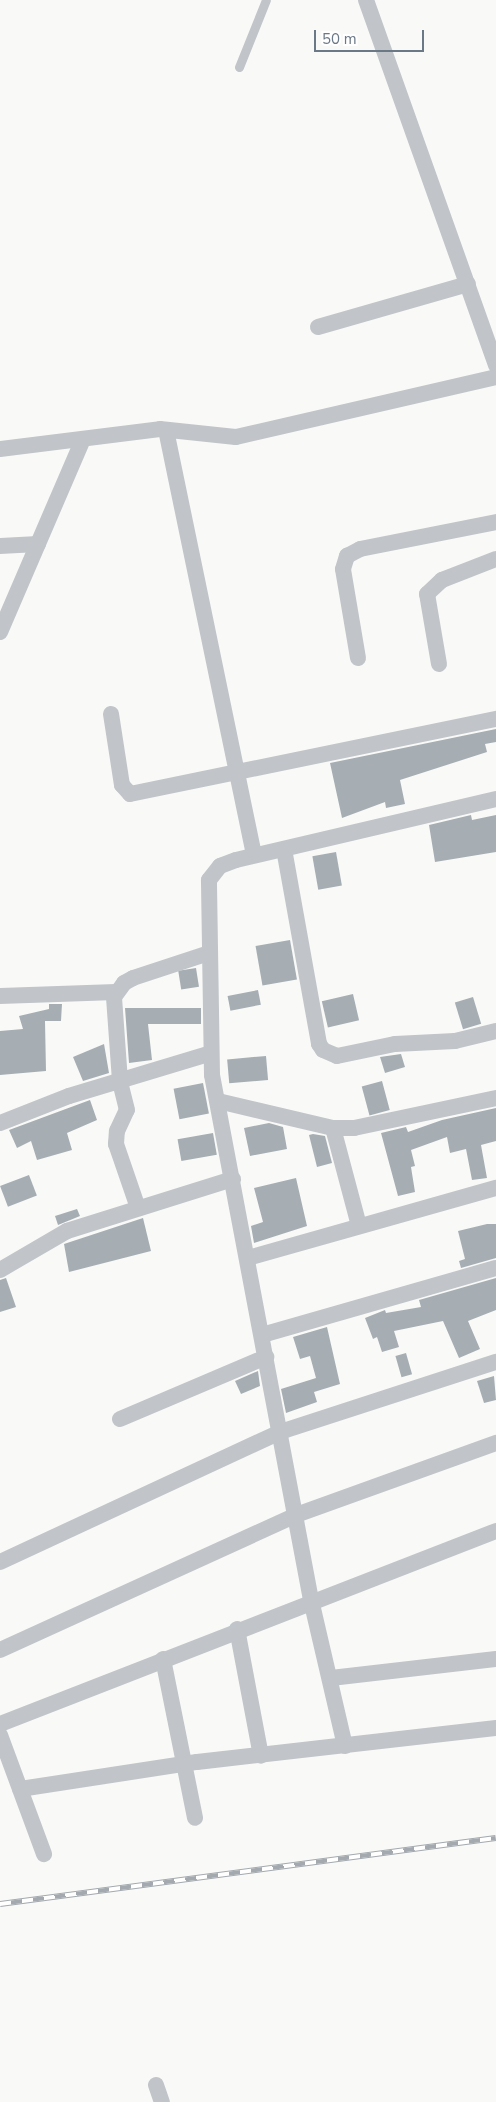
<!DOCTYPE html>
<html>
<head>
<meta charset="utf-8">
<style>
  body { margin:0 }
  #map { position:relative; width:496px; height:2102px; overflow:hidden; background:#f9faf8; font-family:"Nunito Sans",sans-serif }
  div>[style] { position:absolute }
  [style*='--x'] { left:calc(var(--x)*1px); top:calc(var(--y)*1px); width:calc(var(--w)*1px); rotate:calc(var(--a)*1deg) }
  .building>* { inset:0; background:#a6aeb4; transform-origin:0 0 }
  .lane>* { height:9px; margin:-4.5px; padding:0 4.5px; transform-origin:4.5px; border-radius:4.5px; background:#c1c5c9 }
  .street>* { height:16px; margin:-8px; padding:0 8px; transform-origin:8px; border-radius:8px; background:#c1c5c9 }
  .rail>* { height:5.5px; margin-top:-2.75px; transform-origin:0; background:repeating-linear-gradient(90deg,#fff 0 11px,#a3a9af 0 22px); box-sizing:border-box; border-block:1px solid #a3a9af }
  span { translate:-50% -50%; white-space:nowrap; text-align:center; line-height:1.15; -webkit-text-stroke:5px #fff; paint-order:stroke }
  .scale { position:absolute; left:314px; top:30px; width:110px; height:22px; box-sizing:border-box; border:2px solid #6b7886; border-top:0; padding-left:6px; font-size:15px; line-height:18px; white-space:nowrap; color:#6b7886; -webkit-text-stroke:4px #fff; paint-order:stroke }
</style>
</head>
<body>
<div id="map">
  <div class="building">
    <div style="clip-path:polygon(496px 729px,496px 742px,485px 744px,487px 752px,400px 780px,405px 804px,386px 808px,385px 802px,342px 818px,330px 763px)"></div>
    <div style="clip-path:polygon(471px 815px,472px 820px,496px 815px,496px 852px,435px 862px,429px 825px)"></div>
    <div style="left:336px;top:852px;width:34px;height:24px;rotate:80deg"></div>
    <div style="left:290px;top:940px;width:40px;height:35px;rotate:80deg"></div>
    <div style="left:196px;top:968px;width:19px;height:18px;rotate:81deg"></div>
    <div style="left:258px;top:990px;width:15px;height:31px;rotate:79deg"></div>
    <div style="left:353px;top:994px;width:27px;height:32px;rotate:77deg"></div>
    <div style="left:473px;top:997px;width:28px;height:19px;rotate:73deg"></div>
    <div style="clip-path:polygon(49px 1004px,62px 1004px,61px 1021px,45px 1021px,46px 1071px,0 1075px,0 1031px,23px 1029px,19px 1016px,49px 1009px)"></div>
    <div style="clip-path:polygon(125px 1008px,201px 1008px,201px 1024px,148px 1024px,152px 1060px,129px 1063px)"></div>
    <div style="clip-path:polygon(104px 1044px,109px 1073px,83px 1081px,73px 1057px)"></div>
    <div style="clip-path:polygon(401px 1054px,405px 1067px,385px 1073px,380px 1057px)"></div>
    <div style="left:266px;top:1056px;width:24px;height:39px;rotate:85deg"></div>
    <div style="left:382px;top:1081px;width:30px;height:21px;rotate:75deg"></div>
    <div style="left:203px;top:1083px;width:31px;height:30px;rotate:79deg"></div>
    <div style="clip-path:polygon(90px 1100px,97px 1120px,67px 1133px,72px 1150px,37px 1160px,31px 1141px,17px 1148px,9px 1130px)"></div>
    <div style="clip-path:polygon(496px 1108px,496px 1141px,481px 1145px,487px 1178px,472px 1180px,466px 1149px,450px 1153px,447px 1137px,411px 1150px,415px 1166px,411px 1167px,415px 1192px,398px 1196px,381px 1133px,406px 1127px,408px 1132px,442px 1120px)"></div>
    <div style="clip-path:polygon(269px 1123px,283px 1127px,287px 1149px,250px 1156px,244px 1128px)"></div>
    <div style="left:213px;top:1133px;width:22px;height:36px;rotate:80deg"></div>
    <div style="clip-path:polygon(313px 1134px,325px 1136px,332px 1163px,317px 1167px,309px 1135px)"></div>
    <div style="left:29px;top:1175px;width:22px;height:31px;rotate:69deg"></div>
    <div style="clip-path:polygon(296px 1178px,307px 1226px,254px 1243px,251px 1226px,263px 1222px,254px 1188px)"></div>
    <div style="clip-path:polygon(77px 1209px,80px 1216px,58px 1225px,55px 1216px)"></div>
    <div style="clip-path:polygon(143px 1218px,151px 1251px,69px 1272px,64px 1244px)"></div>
    <div style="clip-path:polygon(487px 1224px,496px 1224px,496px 1258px,461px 1268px,459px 1261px,465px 1259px,458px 1231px)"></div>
    <div style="clip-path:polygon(6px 1278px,16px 1307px,0 1312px,0 1280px)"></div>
    <div style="clip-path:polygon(496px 1278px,496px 1310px,468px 1321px,480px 1349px,459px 1358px,443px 1321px,394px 1331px,399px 1347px,382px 1352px,377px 1337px,373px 1339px,365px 1318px,385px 1310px,386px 1313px,421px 1307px,419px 1300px)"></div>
    <div style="clip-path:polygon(327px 1327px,340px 1384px,314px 1392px,317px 1402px,286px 1413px,281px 1389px,316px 1378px,310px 1356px,300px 1359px,293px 1337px)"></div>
    <div style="left:406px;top:1353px;width:22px;height:11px;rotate:74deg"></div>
    <div style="clip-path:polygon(258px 1371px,260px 1386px,241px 1394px,235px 1381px)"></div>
    <div style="clip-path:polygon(494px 1376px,496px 1400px,484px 1403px,477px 1381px)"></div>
  </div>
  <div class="lane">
    <div style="--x:239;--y:67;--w:72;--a:-68.1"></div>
  </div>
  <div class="street">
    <div style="--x:366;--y:0;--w:388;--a:70.4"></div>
    <div style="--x:318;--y:327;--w:156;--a:-16"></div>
    <div style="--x:166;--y:430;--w:434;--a:78.3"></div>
    <div style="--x:0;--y:449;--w:161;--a:-7.1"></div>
    <div style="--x:160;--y:429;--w:76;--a:6"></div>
    <div style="--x:236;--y:437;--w:267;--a:-13"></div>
    <div style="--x:0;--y:546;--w:38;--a:-3"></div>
    <div style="--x:0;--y:632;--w:210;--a:-66.7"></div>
    <div style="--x:358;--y:658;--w:90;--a:-99.6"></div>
    <div style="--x:343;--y:569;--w:14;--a:-73"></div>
    <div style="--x:347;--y:556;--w:15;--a:-28"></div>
    <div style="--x:360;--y:549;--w:139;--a:-11.2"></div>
    <div style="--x:439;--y:664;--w:71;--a:-99.7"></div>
    <div style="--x:427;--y:594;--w:21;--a:-43"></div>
    <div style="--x:442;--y:580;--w:58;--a:-21.3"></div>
    <div style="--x:111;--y:714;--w:72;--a:81.2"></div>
    <div style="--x:122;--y:785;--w:12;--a:48"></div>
    <div style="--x:130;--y:794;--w:374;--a:-11.6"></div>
    <div style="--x:284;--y:849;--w:198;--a:79.8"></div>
    <div style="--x:319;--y:1044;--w:7;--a:56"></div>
    <div style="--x:323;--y:1050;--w:15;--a:23"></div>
    <div style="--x:337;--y:1056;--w:59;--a:-11.7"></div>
    <div style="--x:395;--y:1044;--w:60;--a:-2.9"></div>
    <div style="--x:455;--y:1041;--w:42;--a:-13.7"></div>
    <div style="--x:0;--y:996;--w:116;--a:-2"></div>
    <div style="--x:218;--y:1101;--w:118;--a:13.2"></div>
    <div style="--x:333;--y:1128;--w:21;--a:0"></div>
    <div style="--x:354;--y:1128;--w:145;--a:-11.9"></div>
    <div style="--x:0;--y:1123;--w:74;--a:-21.4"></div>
    <div style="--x:69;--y:1096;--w:148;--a:-16.8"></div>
    <div style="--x:333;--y:1128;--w:101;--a:75.1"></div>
    <div style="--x:138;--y:1208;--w:68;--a:-109"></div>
    <div style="--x:116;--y:1144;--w:13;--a:-86"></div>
    <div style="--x:117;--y:1131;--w:23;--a:-65"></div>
    <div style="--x:127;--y:1110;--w:30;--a:-104"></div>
    <div style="--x:120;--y:1081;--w:84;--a:-94.1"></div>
    <div style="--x:114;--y:997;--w:17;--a:-54"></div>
    <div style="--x:124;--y:983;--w:10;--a:-29"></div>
    <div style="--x:133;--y:978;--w:80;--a:-18.2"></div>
    <div style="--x:248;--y:1258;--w:258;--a:-15.8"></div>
    <div style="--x:0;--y:1270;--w:78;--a:-30.2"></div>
    <div style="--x:67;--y:1231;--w:174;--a:-17.4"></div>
    <div style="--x:262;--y:1335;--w:243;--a:-16"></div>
    <div style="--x:120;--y:1419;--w:159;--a:-23"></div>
    <div style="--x:0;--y:1562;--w:309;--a:-24.9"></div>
    <div style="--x:280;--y:1432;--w:227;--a:-18"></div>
    <div style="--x:237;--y:1629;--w:129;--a:79.3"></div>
    <div style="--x:0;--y:1650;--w:325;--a:-24.5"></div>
    <div style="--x:296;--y:1515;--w:213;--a:-19.8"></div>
    <div style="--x:163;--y:1659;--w:162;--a:78.6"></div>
    <div style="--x:331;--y:1678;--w:166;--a:-6.6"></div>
    <div style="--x:0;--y:1724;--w:532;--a:-21.26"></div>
    <div style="--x:0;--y:1735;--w:127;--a:69.7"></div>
    <div style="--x:345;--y:1746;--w:150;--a:-103.1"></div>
    <div style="--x:311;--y:1600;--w:534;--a:-100.68"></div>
    <div style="--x:212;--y:1075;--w:195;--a:-90.9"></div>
    <div style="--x:209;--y:880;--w:18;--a:-52"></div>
    <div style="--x:220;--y:866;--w:17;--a:-21"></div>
    <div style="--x:236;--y:860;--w:267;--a:-13.2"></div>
    <div style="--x:20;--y:1789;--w:179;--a:-8.7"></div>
    <div style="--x:197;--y:1762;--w:301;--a:-6.5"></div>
    <div style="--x:156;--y:2085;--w:18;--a:71"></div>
  </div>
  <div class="rail">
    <div style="--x:0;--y:1904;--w:500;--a:-7.58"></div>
  </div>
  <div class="scale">50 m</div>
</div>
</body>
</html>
